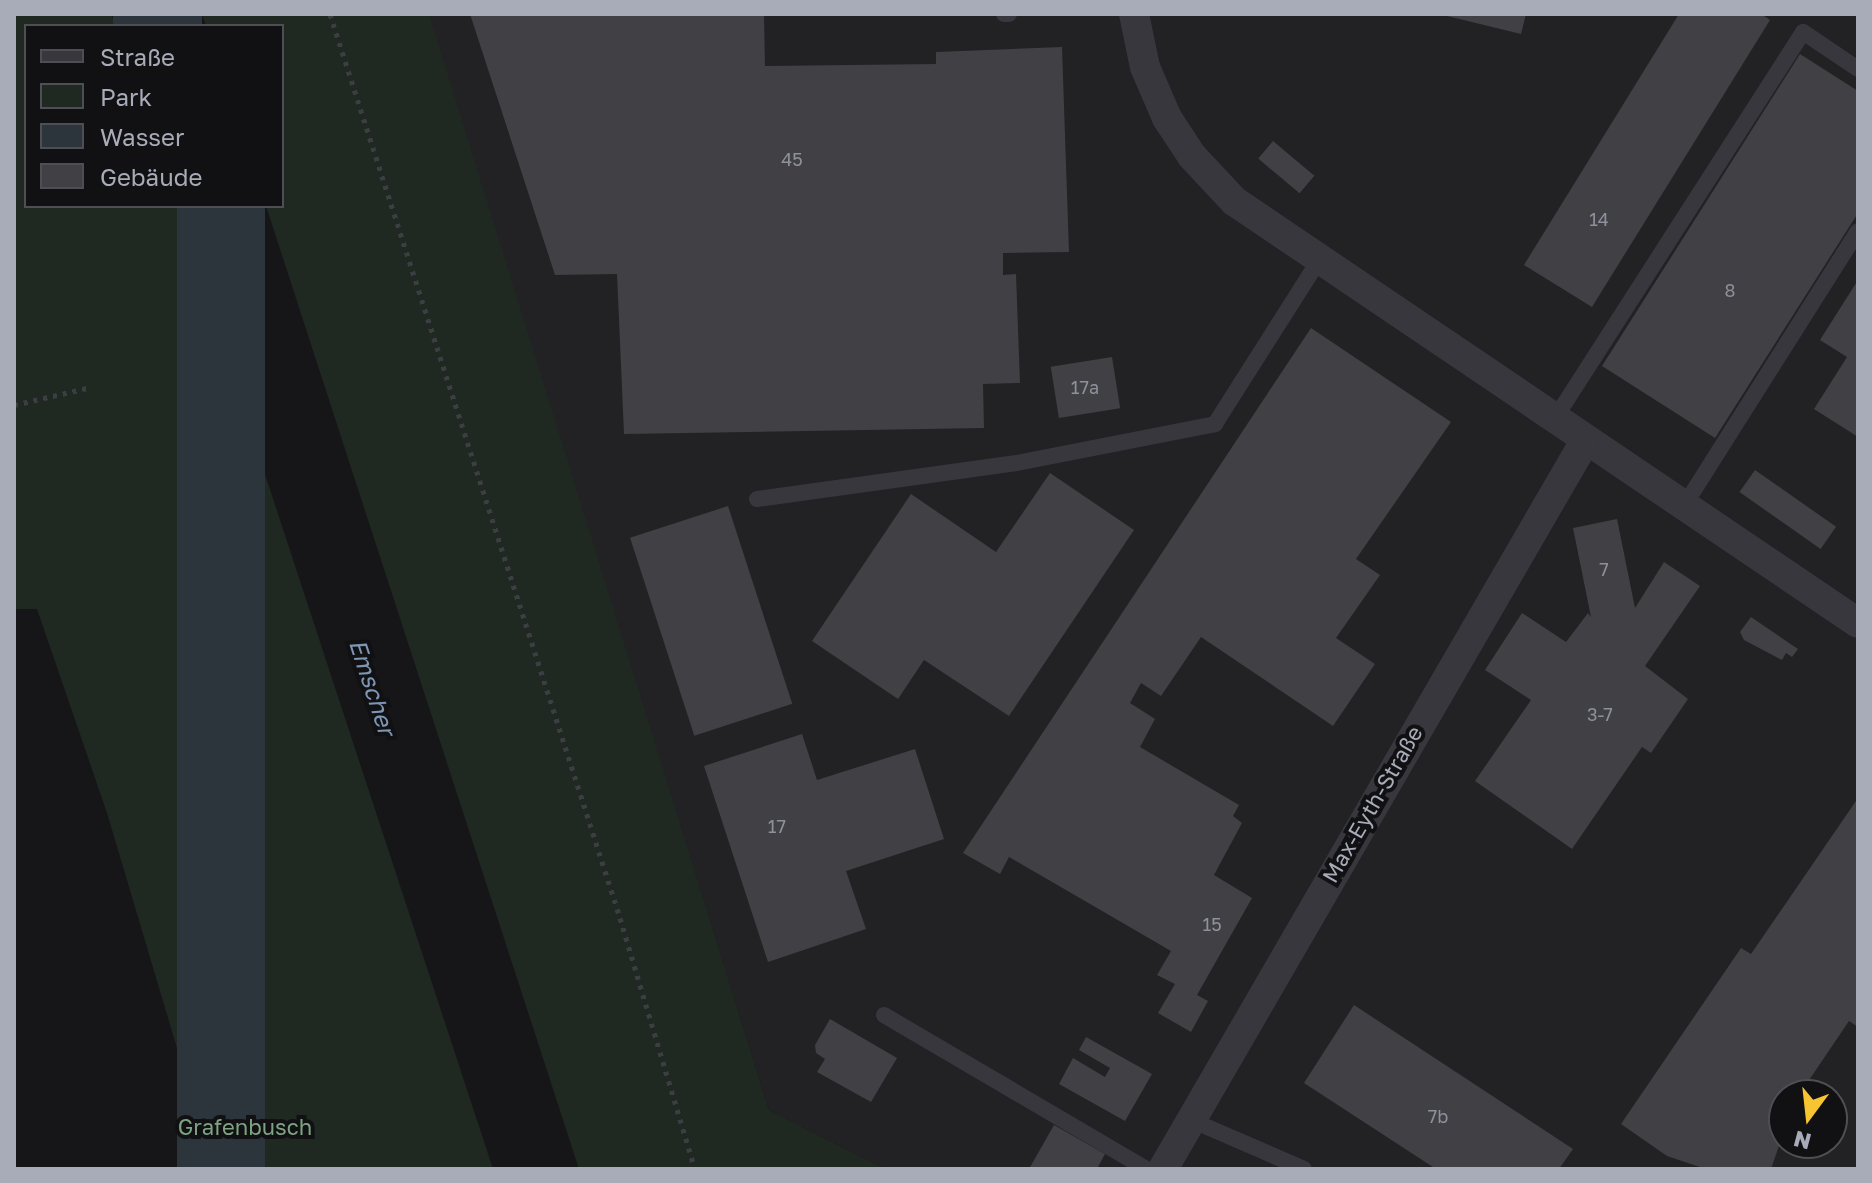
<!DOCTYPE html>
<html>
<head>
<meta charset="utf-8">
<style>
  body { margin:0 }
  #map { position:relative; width:1872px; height:1183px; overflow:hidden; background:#161618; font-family:"Golos Text",sans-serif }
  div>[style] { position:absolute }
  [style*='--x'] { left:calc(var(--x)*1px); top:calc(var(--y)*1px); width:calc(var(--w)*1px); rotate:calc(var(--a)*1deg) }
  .built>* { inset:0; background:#222225 }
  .green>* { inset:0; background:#202822 }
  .water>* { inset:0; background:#2c343c; transform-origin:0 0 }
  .building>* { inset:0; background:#404045; transform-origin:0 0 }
  .path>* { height:5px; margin-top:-2.5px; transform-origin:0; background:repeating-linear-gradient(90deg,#3d3e44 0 4px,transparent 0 10px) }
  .lane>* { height:16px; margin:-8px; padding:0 8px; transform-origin:8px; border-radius:8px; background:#37373d }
  .street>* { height:30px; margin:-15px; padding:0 15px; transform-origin:15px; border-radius:15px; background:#37373d }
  span { translate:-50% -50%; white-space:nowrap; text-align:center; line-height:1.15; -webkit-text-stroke:8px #111113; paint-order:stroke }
  .number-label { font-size:18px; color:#8e909b }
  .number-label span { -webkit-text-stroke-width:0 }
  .street-label { font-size:22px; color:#a8abb8 }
  .park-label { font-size:22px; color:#7ea484 }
  .water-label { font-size:24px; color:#7e96b4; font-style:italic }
  .frame { position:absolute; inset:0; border:16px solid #a8abb8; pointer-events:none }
  .legend { position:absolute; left:24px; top:24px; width:260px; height:184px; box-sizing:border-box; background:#111113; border:2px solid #4d4f55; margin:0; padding:10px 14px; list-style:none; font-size:24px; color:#a8abb8 }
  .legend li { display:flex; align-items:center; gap:16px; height:40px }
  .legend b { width:40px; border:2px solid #4d4f55 }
  .north { position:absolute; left:1768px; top:1079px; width:80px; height:80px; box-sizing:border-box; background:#111113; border:2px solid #4d4f55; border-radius:50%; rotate:195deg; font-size:22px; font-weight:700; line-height:32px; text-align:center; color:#a8abb8 }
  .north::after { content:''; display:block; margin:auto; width:28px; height:36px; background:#f6c531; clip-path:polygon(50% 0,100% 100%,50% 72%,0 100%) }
</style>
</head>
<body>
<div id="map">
  <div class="built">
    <div style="clip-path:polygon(evenodd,428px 14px,1858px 14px,1858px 1169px,886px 1169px,769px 1110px,428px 14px,1784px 1095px,1832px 1095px,1832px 1143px,1784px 1143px,1784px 1095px)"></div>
  </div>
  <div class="green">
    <div style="clip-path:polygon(14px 14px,111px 14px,116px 26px,26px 26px,26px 206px,177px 206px,493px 1169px,213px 1169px,107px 813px,37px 609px,14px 609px)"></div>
    <div style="clip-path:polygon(202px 14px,429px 14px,769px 1110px,886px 1169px,579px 1169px,266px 206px,282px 206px,282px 26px,206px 26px)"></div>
  </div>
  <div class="water">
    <div style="left:113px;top:14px;width:89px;height:13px"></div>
    <div style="left:177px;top:206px;width:88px;height:1014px"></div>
  </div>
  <div class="building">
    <div style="clip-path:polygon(470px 14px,764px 14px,765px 66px,936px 64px,936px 52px,1062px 47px,1069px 252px,1003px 253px,1003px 275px,1016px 274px,1020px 383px,983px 384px,984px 428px,624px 434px,617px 274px,555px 275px)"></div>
    <div style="clip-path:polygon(1439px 14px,1526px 14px,1521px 34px)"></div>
    <div style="clip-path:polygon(1679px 14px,1761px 14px,1770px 20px,1592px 307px,1524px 265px)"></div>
    <div style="clip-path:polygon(1800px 54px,1858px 91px,1858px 213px,1715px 438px,1602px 366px)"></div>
    <div style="left:1273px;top:141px;width:54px;height:23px;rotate:40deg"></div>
    <div style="clip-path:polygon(1858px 280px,1858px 437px,1814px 409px,1847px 357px,1820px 340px)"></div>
    <div style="clip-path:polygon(1311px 328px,1451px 422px,1356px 559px,1380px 575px,1336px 638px,1375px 664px,1333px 726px,1201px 637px,1161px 696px,1141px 683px,1130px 703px,1155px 719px,1140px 747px,1239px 805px,1233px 816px,1242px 823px,1214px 875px,1252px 898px,1197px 995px,1208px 1001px,1191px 1032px,1158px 1013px,1175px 984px,1157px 975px,1171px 951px,1009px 857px,1000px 874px,963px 853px)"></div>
    <div style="left:1112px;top:357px;width:52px;height:62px;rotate:81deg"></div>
    <div style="left:1755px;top:470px;width:99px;height:27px;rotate:35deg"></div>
    <div style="clip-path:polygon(1050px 473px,1134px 530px,1009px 716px,924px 660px,898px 699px,812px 641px,911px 494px,996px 552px)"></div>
    <div style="left:728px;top:506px;width:208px;height:103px;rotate:72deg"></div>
    <div style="clip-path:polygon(1617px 519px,1635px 608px,1664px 562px,1700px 586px,1645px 666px,1688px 699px,1651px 753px,1642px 747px,1572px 849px,1475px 781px,1531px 700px,1485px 670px,1522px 613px,1566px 642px,1588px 613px,1591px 617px,1573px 528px)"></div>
    <div style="clip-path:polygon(1751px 617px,1798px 649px,1792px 657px,1786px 653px,1782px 660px,1744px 640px,1740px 632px)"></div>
    <div style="clip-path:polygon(802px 734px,817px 780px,915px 749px,944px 839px,846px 871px,866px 929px,768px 962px,704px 766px)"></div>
    <div style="clip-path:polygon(1858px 798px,1858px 1027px,1849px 1021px,1799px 1095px,1784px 1095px,1784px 1131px,1771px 1169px,1706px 1169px,1667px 1156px,1621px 1124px,1741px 948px,1751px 954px)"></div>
    <div style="clip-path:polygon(1354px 1005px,1573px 1149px,1559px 1169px,1436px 1169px,1304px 1083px)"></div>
    <div style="clip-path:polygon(830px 1019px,897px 1058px,871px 1102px,817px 1072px,825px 1059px,816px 1053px,815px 1045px)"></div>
    <div style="clip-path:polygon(1086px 1037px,1152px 1074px,1125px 1121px,1059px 1084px,1073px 1058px,1105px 1077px,1110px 1068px,1079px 1050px)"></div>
    <div style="clip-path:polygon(1054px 1125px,1105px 1154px,1097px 1169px,1029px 1169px)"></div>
  </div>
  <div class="path">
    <div style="--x:330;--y:14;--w:949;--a:72.21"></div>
    <div style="--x:620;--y:918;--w:262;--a:73.4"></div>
    <div style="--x:14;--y:405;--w:75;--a:-13.1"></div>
  </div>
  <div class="lane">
    <div style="--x:1004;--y:14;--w:5;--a:0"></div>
    <div style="--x:1554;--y:420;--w:461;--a:-57.3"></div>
    <div style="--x:1803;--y:32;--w:66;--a:33.9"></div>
    <div style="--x:757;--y:499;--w:262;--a:-7.9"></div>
    <div style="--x:1017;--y:463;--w:202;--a:-11.1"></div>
    <div style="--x:1215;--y:424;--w:192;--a:-57.6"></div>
    <div style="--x:1684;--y:506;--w:325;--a:-57.7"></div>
    <div style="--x:884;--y:1015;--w:304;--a:30.4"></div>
    <div style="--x:1191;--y:1120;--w:123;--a:23.4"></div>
  </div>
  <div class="street">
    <div style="--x:1134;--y:14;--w:54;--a:78.3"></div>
    <div style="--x:1145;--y:67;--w:56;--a:66.7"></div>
    <div style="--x:1167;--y:118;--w:45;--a:56.7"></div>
    <div style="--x:1192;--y:156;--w:62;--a:47"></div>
    <div style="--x:1234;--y:201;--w:753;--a:34.07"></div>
    <div style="--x:1163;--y:1169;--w:841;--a:-59.9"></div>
  </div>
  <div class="number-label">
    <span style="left:792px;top:159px">45</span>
    <span style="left:1599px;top:219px">14</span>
    <span style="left:1730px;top:290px">8</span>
    <span style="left:1085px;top:387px">17a</span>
    <span style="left:1604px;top:569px">7</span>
    <span style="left:1600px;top:714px">3-7</span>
    <span style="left:777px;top:826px">17</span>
    <span style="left:1212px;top:924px">15</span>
    <span style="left:1438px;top:1116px">7b</span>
  </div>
  <div class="street-label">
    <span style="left:1372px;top:804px;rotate:-60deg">Max-Eyth-Straße</span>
  </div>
  <div class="park-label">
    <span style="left:245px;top:1127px">Grafenbusch</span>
  </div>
  <div class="water-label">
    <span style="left:373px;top:687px;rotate:72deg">Emscher</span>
  </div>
  <div class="frame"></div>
  <ul class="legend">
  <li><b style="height:10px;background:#37373d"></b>Straße</li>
  <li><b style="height:22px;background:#202822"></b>Park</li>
  <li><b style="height:22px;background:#2c343c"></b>Wasser</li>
  <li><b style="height:22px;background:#404045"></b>Gebäude</li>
  </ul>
  <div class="north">N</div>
</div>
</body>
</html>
